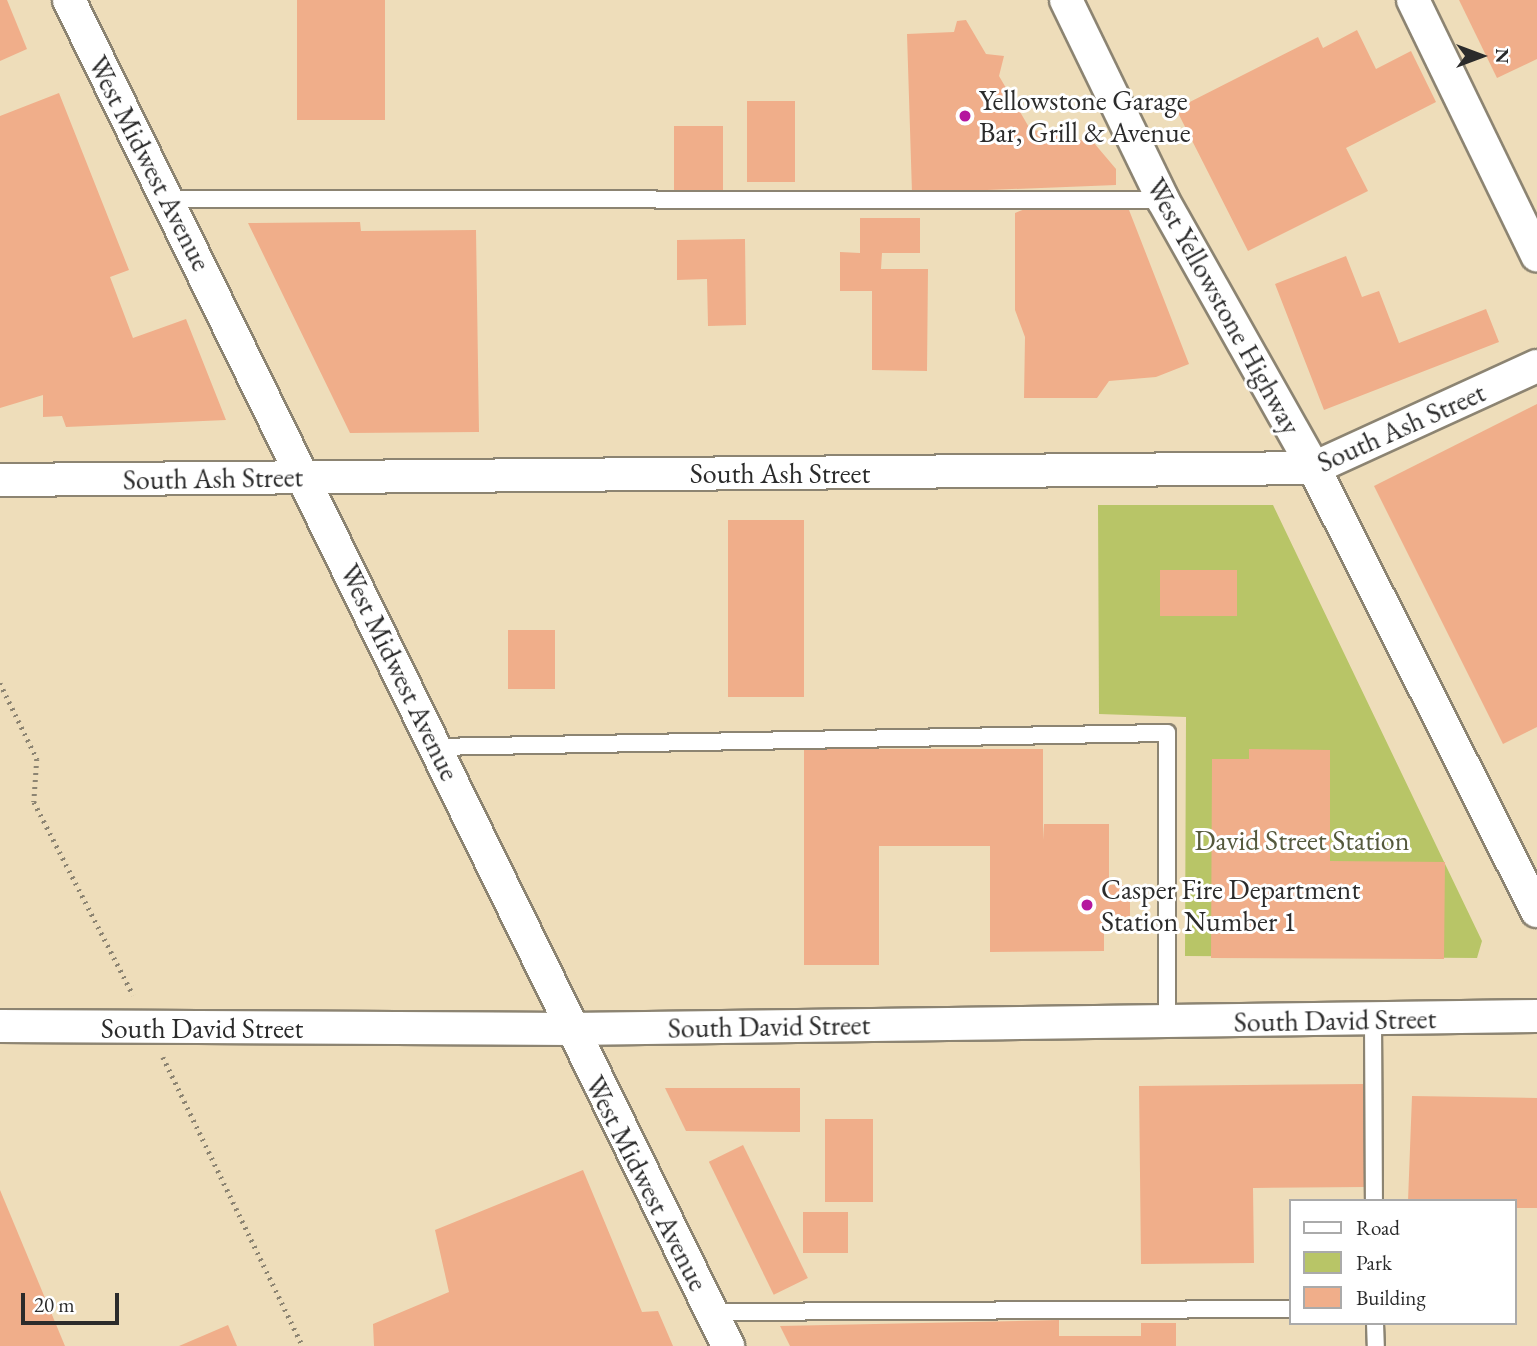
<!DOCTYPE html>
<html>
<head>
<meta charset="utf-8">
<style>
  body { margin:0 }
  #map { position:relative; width:1537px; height:1346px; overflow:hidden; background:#eeddba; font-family:"EB Garamond",serif }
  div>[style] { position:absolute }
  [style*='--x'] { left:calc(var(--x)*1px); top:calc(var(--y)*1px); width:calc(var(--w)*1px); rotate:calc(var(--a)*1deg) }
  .green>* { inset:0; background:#b8c567 }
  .building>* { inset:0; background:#f0ae8a; transform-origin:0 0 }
  .path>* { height:4.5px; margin-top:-2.25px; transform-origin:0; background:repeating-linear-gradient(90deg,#8c8472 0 2px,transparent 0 7px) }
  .roads { filter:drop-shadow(2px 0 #8c8472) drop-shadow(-2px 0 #8c8472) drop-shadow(0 2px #8c8472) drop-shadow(0 -2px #8c8472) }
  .service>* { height:16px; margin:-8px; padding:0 8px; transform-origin:8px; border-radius:8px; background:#fff }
  .minor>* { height:32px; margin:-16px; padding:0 16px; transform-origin:16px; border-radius:16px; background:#fff }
  .dots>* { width:19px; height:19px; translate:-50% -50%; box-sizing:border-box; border:4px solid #fff; border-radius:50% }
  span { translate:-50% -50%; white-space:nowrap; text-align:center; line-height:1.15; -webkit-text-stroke:6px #fff; paint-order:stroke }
  .poi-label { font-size:28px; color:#2b2b2b }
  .left { translate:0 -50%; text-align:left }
  .street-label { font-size:28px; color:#2b2b2b }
  .park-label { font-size:28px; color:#55593d }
  .legend { position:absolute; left:1289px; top:1199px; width:228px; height:126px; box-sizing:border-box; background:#fff; border:2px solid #aaa; margin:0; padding:9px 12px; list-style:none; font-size:21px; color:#2b2b2b }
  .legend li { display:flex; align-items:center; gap:14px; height:35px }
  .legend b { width:35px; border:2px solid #aaa }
  .north { position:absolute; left:1446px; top:21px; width:70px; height:70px; -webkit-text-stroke:5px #fff; paint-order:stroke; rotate:90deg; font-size:19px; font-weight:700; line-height:28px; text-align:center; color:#2b2b2b }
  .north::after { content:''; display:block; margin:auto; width:24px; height:32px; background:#2b2b2b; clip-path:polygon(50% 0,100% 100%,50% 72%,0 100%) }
  .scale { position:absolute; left:21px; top:1293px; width:98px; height:32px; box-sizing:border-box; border:4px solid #2b2b2b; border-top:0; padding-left:9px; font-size:21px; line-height:24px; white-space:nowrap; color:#2b2b2b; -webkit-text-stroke:5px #fff; paint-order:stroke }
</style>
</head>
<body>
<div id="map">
  <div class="green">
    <div style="clip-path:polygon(1098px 505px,1273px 505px,1482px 941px,1477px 958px,1185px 956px,1186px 717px,1099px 714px)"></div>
  </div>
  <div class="building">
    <div style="clip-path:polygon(0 0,7px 0,27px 49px,0 61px)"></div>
    <div style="left:297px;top:0;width:88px;height:120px"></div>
    <div style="clip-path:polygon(1459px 0,1537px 0,1537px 59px,1497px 78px)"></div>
    <div style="clip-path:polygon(966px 20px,986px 54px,1004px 56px,999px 76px,1030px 129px,1094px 143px,1116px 169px,1116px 185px,912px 193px,907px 34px,954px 32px,957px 21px)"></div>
    <div style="clip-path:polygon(1357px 30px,1376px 69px,1411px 51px,1436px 102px,1346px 148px,1368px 191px,1248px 251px,1176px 109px,1318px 37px,1323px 48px)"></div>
    <div style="clip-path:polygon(59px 93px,129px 270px,110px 277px,133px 338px,186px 319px,226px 420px,66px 427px,62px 416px,43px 417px,43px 395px,0 408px,0 116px)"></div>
    <div style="left:747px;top:101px;width:48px;height:81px"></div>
    <div style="left:674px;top:126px;width:49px;height:65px"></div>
    <div style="clip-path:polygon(1025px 209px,1129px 210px,1189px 364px,1156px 377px,1109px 381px,1097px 398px,1024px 398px,1025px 337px,1015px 310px,1015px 213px)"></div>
    <div style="clip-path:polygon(860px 218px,920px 218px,920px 253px,882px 253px,881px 269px,928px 269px,927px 371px,872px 370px,872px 291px,840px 291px,840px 252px,860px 253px)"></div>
    <div style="clip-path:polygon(360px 222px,361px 231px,476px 230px,479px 432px,350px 433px,248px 223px)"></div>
    <div style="clip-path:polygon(745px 239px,746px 325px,708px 326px,707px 279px,677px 280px,677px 240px)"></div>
    <div style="clip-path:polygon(1346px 256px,1362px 297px,1379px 291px,1399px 343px,1486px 309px,1499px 342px,1324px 410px,1275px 284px)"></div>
    <div style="clip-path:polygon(1537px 404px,1537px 727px,1503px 744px,1374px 486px)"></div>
    <div style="left:728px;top:520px;width:76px;height:177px"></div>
    <div style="left:1160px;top:570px;width:77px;height:46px"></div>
    <div style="left:508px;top:630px;width:47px;height:59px"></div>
    <div style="clip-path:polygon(804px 749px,1043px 749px,1043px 840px,1044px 824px,1109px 824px,1109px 885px,1130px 885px,1130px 926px,1104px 926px,1104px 951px,990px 952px,990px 846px,879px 846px,879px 965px,804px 965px)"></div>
    <div style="clip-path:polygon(1249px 749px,1330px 750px,1330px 861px,1445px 862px,1444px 959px,1211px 958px,1212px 759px,1249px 759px)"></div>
    <div style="clip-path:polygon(1364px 1084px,1364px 1187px,1253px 1188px,1254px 1263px,1141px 1264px,1139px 1086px)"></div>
    <div style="clip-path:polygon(665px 1088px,800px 1088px,800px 1132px,686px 1131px)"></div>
    <div style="clip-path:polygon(1412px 1096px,1537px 1098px,1537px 1208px,1514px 1208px,1514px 1201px,1408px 1201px)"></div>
    <div style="left:825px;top:1119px;width:48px;height:83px"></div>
    <div style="left:743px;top:1145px;width:148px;height:38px;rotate:64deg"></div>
    <div style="clip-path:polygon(583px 1170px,642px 1312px,658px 1311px,673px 1346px,374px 1346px,373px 1324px,449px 1292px,435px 1230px)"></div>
    <div style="clip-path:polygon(0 1190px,65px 1346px,0 1346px)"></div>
    <div style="left:803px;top:1212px;width:45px;height:41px"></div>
    <div style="clip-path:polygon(1059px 1320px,1059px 1336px,1141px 1336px,1141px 1323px,1176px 1323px,1176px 1346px,790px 1346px,780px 1326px)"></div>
    <div style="clip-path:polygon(228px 1325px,237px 1346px,179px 1346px)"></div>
  </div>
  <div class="path">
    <div style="--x:0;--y:683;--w:85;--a:64"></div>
    <div style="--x:37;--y:759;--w:43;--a:94"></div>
    <div style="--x:34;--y:802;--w:217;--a:62.8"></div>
    <div style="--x:163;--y:1057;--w:321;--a:64.2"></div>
  </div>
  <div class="roads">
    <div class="service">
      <div style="--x:168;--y:199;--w:995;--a:0.06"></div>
      <div style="--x:435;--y:747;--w:732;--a:-1.1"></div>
      <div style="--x:1167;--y:733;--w:289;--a:90"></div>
      <div style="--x:1373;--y:1020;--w:181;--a:89.7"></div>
      <div style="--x:711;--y:1312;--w:579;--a:-0.3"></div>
      <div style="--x:1375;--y:1323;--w:23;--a:88"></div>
    </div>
    <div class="minor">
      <div style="--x:69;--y:0;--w:1499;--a:63.91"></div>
      <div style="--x:1066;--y:0;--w:222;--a:64.1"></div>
      <div style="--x:1163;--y:200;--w:308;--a:60.6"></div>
      <div style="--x:1314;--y:468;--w:496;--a:63.3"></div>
      <div style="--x:1413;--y:0;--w:284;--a:64.1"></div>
      <div style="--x:0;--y:480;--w:1314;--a:-0.52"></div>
      <div style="--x:1314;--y:468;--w:245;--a:-24.6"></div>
      <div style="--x:0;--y:1026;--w:570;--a:0.3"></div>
      <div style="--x:570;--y:1029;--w:967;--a:-0.77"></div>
    </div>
  </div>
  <div class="dots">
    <div style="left:965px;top:116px;background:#b5179e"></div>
    <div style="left:1087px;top:905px;background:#b5179e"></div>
  </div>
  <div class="poi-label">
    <span class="left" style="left:979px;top:116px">Yellowstone Garage<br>Bar, Grill &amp; Avenue</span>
    <span class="left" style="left:1101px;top:905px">Casper Fire Department<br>Station Number 1</span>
  </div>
  <div class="street-label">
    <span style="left:150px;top:163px;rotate:63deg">West Midwest Avenue</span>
    <span style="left:1224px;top:306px;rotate:61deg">West Yellowstone Highway</span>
    <span style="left:1401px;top:427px;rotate:-24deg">South Ash Street</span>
    <span style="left:780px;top:473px">South Ash Street</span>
    <span style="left:213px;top:478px;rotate:-1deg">South Ash Street</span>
    <span style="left:400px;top:672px;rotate:64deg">West Midwest Avenue</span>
    <span style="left:1335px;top:1020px;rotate:-1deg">South David Street</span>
    <span style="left:769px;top:1026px;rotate:-1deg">South David Street</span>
    <span style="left:202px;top:1028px">South David Street</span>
    <span style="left:647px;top:1183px;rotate:63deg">West Midwest Avenue</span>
  </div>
  <div class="park-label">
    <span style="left:1302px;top:840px">David Street Station</span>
  </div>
  <ul class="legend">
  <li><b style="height:9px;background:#fff"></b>Road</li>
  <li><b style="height:19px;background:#b8c567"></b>Park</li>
  <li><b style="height:19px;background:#f0ae8a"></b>Building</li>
  </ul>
  <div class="north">N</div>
  <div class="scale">20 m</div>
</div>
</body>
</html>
